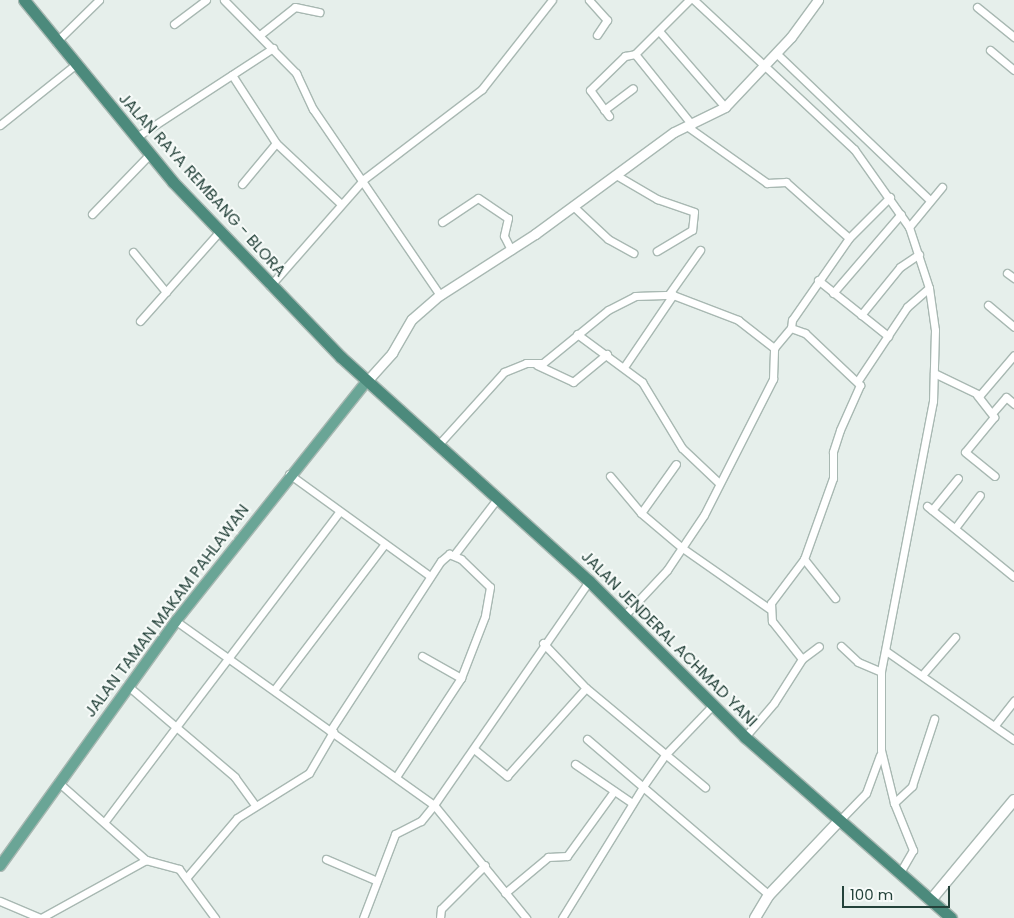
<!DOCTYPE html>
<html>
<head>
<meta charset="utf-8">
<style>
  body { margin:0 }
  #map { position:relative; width:1014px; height:918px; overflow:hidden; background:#e6efeb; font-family:Poppins,sans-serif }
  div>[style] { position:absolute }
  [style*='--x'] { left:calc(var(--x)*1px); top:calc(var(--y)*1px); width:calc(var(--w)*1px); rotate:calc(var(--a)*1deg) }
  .roads { filter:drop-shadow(1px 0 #a8b8b2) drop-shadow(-1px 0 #a8b8b2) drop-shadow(0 1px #a8b8b2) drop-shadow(0 -1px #a8b8b2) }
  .minor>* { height:7px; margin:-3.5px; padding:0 3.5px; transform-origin:3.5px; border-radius:3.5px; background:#fff }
  .tertiary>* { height:9px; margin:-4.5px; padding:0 4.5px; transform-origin:4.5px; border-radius:4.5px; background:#fff }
  .secondary>* { height:10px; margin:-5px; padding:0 5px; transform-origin:5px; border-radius:5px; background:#fff }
  .primary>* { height:10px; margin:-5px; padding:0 5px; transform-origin:5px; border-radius:5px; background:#6aa596 }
  .trunk>* { height:11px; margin:-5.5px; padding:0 5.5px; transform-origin:5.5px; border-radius:5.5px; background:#4c8a7c }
  span { translate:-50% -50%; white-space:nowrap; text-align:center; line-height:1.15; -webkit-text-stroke:4px #f7fbf9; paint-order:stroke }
  .street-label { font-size:16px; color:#24423a }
  .scale { position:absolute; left:842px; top:886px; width:108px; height:22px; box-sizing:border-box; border:2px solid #24423a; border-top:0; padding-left:6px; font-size:15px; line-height:18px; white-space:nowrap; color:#24423a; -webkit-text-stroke:4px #f7fbf9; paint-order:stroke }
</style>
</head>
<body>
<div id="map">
  <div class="roads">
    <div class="minor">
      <div style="--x:224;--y:0;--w:103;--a:45.4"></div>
      <div style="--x:296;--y:73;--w:40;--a:65"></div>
      <div style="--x:313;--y:109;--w:225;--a:55.7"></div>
      <div style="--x:589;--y:0;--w:27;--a:48"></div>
      <div style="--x:607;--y:20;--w:18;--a:124"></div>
      <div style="--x:694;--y:0;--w:219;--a:43"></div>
      <div style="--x:854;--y:149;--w:95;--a:54.8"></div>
      <div style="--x:909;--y:227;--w:64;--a:71.8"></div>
      <div style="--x:929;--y:288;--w:42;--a:81.9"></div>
      <div style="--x:935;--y:330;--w:71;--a:91.6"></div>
      <div style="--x:933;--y:401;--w:276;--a:100.9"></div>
      <div style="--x:881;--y:672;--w:78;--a:90"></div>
      <div style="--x:881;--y:750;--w:55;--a:76.2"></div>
      <div style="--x:894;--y:803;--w:51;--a:68"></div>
      <div style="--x:913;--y:850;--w:28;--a:120"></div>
      <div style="--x:977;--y:7;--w:48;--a:39"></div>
      <div style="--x:174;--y:24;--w:40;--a:-37"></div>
      <div style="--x:659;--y:31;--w:101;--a:49"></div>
      <div style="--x:261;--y:34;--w:43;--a:-38.5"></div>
      <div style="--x:295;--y:7;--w:25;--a:12"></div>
      <div style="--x:56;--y:42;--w:60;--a:-44.3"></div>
      <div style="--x:990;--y:50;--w:31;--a:40"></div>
      <div style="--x:776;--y:53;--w:213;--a:43.7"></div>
      <div style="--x:635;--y:54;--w:91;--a:51.2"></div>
      <div style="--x:232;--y:75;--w:81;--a:57.1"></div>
      <div style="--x:276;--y:143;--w:89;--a:43.2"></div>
      <div style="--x:604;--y:110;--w:36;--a:-37"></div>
      <div style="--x:609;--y:116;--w:32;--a:-126"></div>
      <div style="--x:590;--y:90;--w:49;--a:-44.2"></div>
      <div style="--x:625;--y:56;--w:10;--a:-11"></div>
      <div style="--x:635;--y:54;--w:76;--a:-45"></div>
      <div style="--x:0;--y:125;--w:96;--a:-38.7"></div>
      <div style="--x:688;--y:127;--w:97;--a:35.3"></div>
      <div style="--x:767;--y:183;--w:19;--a:-3"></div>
      <div style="--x:786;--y:182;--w:84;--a:41.6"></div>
      <div style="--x:135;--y:138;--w:165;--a:-33.1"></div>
      <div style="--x:616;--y:175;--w:48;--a:30.3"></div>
      <div style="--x:657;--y:199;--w:39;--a:19"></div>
      <div style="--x:694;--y:212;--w:18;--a:96"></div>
      <div style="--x:692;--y:230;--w:41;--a:149"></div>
      <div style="--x:242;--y:184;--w:53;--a:-50.3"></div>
      <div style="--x:573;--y:206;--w:48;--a:43.3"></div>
      <div style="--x:608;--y:239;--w:29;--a:29"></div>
      <div style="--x:92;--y:214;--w:82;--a:-46"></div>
      <div style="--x:442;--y:222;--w:43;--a:-33.7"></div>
      <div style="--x:478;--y:198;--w:36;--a:34"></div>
      <div style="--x:508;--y:218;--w:18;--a:103"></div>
      <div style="--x:504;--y:236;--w:16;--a:63"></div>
      <div style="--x:909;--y:227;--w:52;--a:-50.5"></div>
      <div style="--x:133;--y:252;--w:52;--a:50.5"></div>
      <div style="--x:1007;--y:273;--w:9;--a:36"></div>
      <div style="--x:818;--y:280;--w:90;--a:38.7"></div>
      <div style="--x:270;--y:286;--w:142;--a:-48.7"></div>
      <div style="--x:364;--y:179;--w:148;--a:-37.3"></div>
      <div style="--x:482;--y:89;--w:113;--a:-51.8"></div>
      <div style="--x:833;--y:293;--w:104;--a:-49.3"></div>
      <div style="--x:669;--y:294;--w:54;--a:-54.8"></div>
      <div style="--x:988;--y:305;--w:34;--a:40"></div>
      <div style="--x:861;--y:315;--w:62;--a:-50.9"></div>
      <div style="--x:900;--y:267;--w:23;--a:-34"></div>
      <div style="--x:140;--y:321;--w:119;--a:-48.4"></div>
      <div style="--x:791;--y:328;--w:8;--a:-83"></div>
      <div style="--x:792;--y:320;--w:100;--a:-55.2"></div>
      <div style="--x:849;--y:238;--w:58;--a:-45"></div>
      <div style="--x:577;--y:334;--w:81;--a:36.4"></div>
      <div style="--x:642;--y:382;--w:77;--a:58.8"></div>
      <div style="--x:682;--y:448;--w:50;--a:43.4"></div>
      <div style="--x:537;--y:365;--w:40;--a:25"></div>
      <div style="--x:573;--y:382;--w:44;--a:-39.5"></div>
      <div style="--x:624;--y:367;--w:87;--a:-55.8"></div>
      <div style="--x:934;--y:373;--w:51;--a:25.6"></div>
      <div style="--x:980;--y:395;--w:52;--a:-49.6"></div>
      <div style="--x:859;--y:379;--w:87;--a:-56.3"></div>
      <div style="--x:907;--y:307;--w:29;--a:-41"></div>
      <div style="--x:977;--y:395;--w:28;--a:52"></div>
      <div style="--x:994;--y:417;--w:45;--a:129.6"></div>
      <div style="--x:965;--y:452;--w:38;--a:39"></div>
      <div style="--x:994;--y:411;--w:18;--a:-49"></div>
      <div style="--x:1006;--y:397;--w:11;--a:41"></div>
      <div style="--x:439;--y:444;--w:97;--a:-47.9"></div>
      <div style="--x:504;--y:372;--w:24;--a:-22"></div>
      <div style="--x:526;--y:363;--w:17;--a:0"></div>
      <div style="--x:543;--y:363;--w:84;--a:-39.2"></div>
      <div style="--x:608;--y:310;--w:30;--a:-27"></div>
      <div style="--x:635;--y:296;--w:38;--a:-2"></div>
      <div style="--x:673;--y:295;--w:70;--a:21"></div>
      <div style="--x:738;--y:320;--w:46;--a:37.9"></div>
      <div style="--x:289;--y:474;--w:174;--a:35.9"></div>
      <div style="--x:610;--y:476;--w:48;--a:50"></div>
      <div style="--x:641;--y:513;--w:52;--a:40.4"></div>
      <div style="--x:681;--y:547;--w:108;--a:34.9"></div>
      <div style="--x:927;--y:506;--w:112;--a:39.2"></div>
      <div style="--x:932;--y:510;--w:41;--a:-50.9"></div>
      <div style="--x:641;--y:513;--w:60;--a:-54.5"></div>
      <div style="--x:955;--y:528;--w:41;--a:-52.9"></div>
      <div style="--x:454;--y:555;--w:71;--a:-52.5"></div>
      <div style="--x:804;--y:559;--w:50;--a:51.5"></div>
      <div style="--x:624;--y:616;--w:63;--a:-46.9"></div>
      <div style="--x:667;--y:570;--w:66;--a:-56.1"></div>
      <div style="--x:704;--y:515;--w:153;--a:-63.1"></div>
      <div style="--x:773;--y:379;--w:31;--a:-88"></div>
      <div style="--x:774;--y:348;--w:26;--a:-50"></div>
      <div style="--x:791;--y:328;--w:15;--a:20"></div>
      <div style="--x:805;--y:333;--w:76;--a:43.4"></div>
      <div style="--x:860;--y:385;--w:49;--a:114"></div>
      <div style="--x:840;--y:430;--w:23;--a:108"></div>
      <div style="--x:833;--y:452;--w:26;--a:90"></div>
      <div style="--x:833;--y:478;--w:86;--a:109.7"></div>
      <div style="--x:804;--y:559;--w:55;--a:126.9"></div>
      <div style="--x:771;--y:603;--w:18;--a:87"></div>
      <div style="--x:772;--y:621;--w:48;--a:51.7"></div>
      <div style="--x:802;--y:659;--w:52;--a:122.5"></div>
      <div style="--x:774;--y:703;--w:45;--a:130.5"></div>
      <div style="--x:176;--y:621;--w:317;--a:35.5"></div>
      <div style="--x:434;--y:805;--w:146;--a:50.8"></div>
      <div style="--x:543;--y:643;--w:62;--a:46.3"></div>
      <div style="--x:586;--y:688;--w:155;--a:39.8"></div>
      <div style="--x:841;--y:646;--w:23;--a:43"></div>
      <div style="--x:858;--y:662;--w:25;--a:23"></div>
      <div style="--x:886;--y:651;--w:156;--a:34.8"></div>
      <div style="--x:422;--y:656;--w:45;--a:29.4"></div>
      <div style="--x:802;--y:659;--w:21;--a:-37"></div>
      <div style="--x:923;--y:674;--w:49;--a:-49.1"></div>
      <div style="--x:274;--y:690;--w:183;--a:-52.8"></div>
      <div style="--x:995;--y:725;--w:31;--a:-52"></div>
      <div style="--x:330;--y:731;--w:203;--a:-56.9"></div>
      <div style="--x:441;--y:561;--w:11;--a:-41"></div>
      <div style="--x:449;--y:554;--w:13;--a:23"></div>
      <div style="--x:461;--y:559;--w:40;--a:44"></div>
      <div style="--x:490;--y:587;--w:29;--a:100"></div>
      <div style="--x:485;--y:616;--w:66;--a:111.2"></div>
      <div style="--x:461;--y:678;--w:118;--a:123.3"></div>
      <div style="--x:587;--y:739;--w:240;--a:40.6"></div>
      <div style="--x:474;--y:749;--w:43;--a:39.3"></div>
      <div style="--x:507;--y:776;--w:118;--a:-48.1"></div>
      <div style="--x:575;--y:764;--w:69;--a:34.4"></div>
      <div style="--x:58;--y:782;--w:118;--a:41.6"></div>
      <div style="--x:894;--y:803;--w:25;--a:-43"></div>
      <div style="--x:912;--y:786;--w:71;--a:-71.8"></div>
      <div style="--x:255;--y:805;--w:34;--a:-126"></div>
      <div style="--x:235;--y:777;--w:77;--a:-139.7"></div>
      <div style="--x:176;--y:727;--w:270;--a:-52.8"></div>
      <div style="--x:106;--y:820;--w:116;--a:-53"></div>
      <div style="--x:176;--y:727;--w:63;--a:-139.5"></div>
      <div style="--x:838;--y:822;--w:40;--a:-46"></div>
      <div style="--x:866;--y:793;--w:40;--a:-69.8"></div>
      <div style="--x:326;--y:859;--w:53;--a:23.2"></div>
      <div style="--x:187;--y:877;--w:77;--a:-49.7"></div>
      <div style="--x:237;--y:818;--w:85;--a:-32"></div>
      <div style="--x:309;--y:773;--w:48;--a:-59.7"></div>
      <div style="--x:505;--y:893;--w:56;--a:-39.9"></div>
      <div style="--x:548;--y:857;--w:19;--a:-3"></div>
      <div style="--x:567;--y:856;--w:80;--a:-54.1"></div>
      <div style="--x:0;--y:901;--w:43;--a:23"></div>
      <div style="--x:41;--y:918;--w:120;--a:-28.9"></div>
      <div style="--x:146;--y:860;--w:34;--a:15"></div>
      <div style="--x:179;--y:869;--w:61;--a:53.7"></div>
      <div style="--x:363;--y:918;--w:90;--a:-69.1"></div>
      <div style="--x:395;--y:834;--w:29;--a:-27"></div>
      <div style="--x:421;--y:821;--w:21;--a:-51"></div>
      <div style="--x:434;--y:805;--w:272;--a:-55.3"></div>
      <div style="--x:440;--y:918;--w:9;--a:-84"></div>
      <div style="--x:441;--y:909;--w:62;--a:-45"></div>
      <div style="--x:562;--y:918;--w:156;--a:-58.3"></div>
      <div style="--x:644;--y:785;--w:37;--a:-55"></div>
      <div style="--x:665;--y:755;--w:69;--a:-46.2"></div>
    </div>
    <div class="tertiary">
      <div style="--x:367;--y:381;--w:38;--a:-48"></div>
      <div style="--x:392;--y:353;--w:39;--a:-60"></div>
      <div style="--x:412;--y:319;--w:37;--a:-41"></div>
      <div style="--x:440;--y:295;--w:113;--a:-32.7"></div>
      <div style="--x:535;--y:234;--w:172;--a:-36.3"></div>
      <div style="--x:674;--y:132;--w:57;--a:-26.1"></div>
      <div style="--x:725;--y:107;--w:96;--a:-46.7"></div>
      <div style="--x:791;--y:37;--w:46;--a:-53.9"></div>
    </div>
    <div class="secondary">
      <div style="--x:931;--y:900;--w:130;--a:-50.3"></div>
      <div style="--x:755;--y:918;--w:27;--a:-59"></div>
      <div style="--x:769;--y:895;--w:100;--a:-46.6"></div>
    </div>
    <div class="primary">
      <div style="--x:0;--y:866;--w:302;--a:-54.3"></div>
      <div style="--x:176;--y:621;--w:307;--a:-51.5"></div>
    </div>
    <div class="trunk">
      <div style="--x:24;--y:0;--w:235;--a:50.7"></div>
      <div style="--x:173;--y:182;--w:243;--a:46.2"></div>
      <div style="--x:341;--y:357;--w:334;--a:42.1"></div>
      <div style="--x:589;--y:581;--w:221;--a:45"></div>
      <div style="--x:745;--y:737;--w:274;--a:41.3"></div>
    </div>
  </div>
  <div class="street-label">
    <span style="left:202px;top:185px;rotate:48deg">JALAN RAYA REMBANG - BLORA</span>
    <span style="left:167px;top:611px;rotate:-53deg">JALAN TAMAN MAKAM PAHLAWAN</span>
    <span style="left:669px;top:639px;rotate:45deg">JALAN JENDERAL ACHMAD YANI</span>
  </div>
  <div class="scale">100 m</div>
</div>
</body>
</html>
